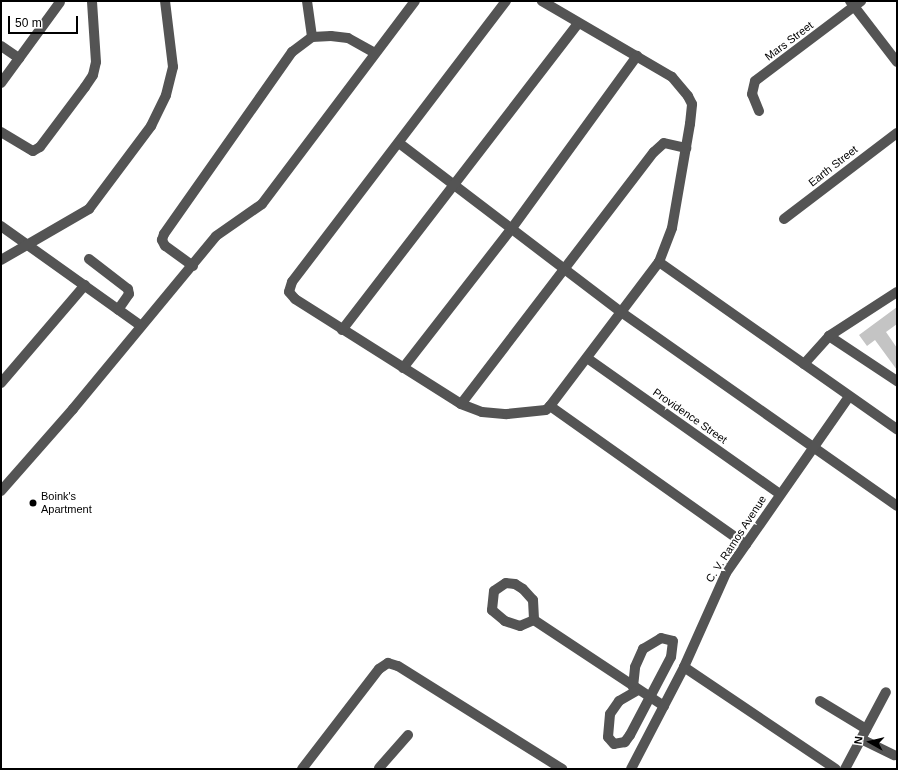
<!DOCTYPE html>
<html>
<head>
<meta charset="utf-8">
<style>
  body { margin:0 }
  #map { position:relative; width:898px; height:770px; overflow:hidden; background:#fff; font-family:Arial,sans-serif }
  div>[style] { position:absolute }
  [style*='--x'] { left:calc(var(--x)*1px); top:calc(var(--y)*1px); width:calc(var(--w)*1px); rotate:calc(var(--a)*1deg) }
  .building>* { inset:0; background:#c4c4c4 }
  .minor>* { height:10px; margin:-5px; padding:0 5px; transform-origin:5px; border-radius:5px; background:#545454 }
  .dots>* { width:11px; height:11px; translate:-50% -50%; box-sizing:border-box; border:2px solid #fff; border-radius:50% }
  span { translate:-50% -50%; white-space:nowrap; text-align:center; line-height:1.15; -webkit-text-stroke:4px #fff; paint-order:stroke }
  .street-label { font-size:11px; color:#000 }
  .poi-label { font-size:11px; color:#000 }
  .left { translate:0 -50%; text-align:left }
  .frame { position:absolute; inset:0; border:2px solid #000; pointer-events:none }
  .north { position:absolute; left:850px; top:722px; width:40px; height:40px; -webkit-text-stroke:3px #fff; paint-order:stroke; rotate:278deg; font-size:11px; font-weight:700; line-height:16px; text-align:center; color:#000 }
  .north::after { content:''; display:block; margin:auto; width:14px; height:18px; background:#000; clip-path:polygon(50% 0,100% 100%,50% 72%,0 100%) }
  .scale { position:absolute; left:8px; top:16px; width:70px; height:18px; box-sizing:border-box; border:2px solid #000; border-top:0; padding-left:5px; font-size:12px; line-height:14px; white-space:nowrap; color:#000; -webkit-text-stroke:3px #fff; paint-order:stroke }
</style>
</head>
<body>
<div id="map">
  <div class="building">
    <div style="clip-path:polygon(897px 307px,897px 324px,886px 332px,897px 348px,897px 370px,875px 340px,867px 346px,859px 335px)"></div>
  </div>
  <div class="minor">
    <div style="--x:307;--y:1;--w:36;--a:82"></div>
    <div style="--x:506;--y:1;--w:353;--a:127.3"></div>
    <div style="--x:292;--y:282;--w:10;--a:107"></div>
    <div style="--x:289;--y:292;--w:9;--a:49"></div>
    <div style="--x:295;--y:299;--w:196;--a:32.3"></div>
    <div style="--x:461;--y:404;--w:22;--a:21"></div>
    <div style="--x:482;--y:412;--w:25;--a:5"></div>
    <div style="--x:507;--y:414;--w:39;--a:-6"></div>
    <div style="--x:546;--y:410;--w:6;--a:-45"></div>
    <div style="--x:550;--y:406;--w:181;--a:-52.9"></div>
    <div style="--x:659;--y:262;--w:36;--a:-69"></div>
    <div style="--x:672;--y:228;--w:106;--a:-80.2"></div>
    <div style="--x:690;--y:124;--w:20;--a:-84"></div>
    <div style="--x:692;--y:104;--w:9;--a:-117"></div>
    <div style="--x:688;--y:96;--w:25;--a:-130"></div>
    <div style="--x:672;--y:77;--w:151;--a:-149.7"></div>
    <div style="--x:850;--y:1;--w:77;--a:52.4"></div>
    <div style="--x:1;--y:46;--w:22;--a:34"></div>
    <div style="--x:1;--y:83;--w:100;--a:-53.9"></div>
    <div style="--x:759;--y:111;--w:18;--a:-112"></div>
    <div style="--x:752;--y:94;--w:13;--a:-77"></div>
    <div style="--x:755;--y:81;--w:133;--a:-37"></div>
    <div style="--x:1;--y:132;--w:37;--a:31"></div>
    <div style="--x:33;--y:151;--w:8;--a:-30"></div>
    <div style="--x:40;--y:147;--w:75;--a:-53.1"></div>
    <div style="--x:85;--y:87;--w:14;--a:-56"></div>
    <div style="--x:93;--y:75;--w:13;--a:-77"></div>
    <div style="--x:96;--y:62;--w:61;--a:-93.8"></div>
    <div style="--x:399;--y:143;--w:279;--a:37.3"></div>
    <div style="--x:621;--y:312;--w:337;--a:35.1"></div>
    <div style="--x:784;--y:219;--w:142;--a:-37.3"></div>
    <div style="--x:1;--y:226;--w:172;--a:35.5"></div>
    <div style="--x:89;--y:259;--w:49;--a:37.6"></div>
    <div style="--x:128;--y:289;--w:5;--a:79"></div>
    <div style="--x:129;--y:294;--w:19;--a:125"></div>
    <div style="--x:1;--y:260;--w:102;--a:-30.1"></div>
    <div style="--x:89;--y:209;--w:104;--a:-53.2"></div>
    <div style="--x:151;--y:126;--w:34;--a:-64"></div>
    <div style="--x:166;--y:95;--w:29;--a:-76"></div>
    <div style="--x:173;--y:67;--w:66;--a:-96.9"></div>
    <div style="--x:659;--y:262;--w:291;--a:35.1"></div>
    <div style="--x:193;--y:266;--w:34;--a:-144"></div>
    <div style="--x:165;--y:246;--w:7;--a:-117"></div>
    <div style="--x:162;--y:240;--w:6;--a:-72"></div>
    <div style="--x:164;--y:234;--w:223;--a:-54.9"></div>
    <div style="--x:292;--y:52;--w:25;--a:-37"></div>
    <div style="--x:312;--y:37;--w:19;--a:-3"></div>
    <div style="--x:331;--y:36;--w:17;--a:7"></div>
    <div style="--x:348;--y:38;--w:31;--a:29"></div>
    <div style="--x:342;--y:330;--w:387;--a:-52.4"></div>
    <div style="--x:829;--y:336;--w:82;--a:33.5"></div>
    <div style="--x:587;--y:358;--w:236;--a:35.2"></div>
    <div style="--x:804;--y:364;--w:38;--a:-48"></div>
    <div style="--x:829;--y:336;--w:81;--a:-32.9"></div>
    <div style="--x:403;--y:368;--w:177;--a:-52.1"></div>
    <div style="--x:512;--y:228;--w:213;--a:-54"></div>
    <div style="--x:1;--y:383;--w:129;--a:-49.4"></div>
    <div style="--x:461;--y:404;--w:317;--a:-52.6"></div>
    <div style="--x:654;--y:152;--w:13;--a:-42"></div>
    <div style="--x:664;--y:143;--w:23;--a:13"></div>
    <div style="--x:550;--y:406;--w:240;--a:35.3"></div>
    <div style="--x:1;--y:491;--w:109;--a:-48.7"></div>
    <div style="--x:73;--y:409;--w:224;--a:-50.4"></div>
    <div style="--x:216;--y:236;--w:56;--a:-34.8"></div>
    <div style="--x:262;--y:204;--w:254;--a:-53"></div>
    <div style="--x:534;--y:620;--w:15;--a:157"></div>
    <div style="--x:520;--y:626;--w:16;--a:-162"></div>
    <div style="--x:505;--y:621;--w:17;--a:-140"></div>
    <div style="--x:492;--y:610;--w:19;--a:-84"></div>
    <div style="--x:494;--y:591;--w:14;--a:-34"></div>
    <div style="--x:506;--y:583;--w:9;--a:6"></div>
    <div style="--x:515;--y:584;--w:9;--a:32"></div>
    <div style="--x:523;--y:589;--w:15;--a:48"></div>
    <div style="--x:533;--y:600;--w:20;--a:87"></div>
    <div style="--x:534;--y:620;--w:156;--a:33.5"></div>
    <div style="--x:684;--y:667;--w:183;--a:33.9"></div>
    <div style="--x:633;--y:687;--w:20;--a:-84"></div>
    <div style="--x:635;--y:667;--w:20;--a:-66"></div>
    <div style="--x:643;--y:649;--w:21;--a:-31"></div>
    <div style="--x:661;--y:638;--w:12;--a:14"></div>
    <div style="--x:673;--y:641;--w:16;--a:97"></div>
    <div style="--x:671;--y:657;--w:88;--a:117.7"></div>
    <div style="--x:630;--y:735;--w:9;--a:126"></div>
    <div style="--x:625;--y:742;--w:11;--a:170"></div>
    <div style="--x:614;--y:744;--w:9;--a:-131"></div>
    <div style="--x:608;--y:737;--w:23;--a:-85"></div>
    <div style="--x:610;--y:714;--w:16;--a:-55"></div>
    <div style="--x:619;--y:701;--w:22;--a:-30"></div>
    <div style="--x:820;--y:701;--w:54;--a:31.3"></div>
    <div style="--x:861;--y:739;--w:37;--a:26"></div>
    <div style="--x:379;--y:768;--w:44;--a:-48.7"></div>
    <div style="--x:302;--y:769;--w:126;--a:-52.4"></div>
    <div style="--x:379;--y:669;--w:11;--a:-34"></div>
    <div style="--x:388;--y:663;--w:10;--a:17"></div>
    <div style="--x:398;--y:666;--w:194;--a:32.1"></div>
    <div style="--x:631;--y:769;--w:115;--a:-62.5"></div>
    <div style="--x:684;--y:667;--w:103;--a:-65.9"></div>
    <div style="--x:726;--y:573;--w:215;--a:-55.1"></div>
    <div style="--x:845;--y:769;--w:87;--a:-62"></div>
  </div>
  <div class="dots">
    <div style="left:33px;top:503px;background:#000"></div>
  </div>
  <div class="street-label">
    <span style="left:789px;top:41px;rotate:-37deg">Mars Street</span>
    <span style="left:833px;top:166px;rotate:-38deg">Earth Street</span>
    <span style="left:690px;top:416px;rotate:35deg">Providence Street</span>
    <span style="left:736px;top:539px;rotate:-57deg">C. V. Ramos Avenue</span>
  </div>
  <div class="poi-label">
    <span class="left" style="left:41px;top:503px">Boink's<br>Apartment</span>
  </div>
  <div class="frame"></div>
  <div class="north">N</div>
  <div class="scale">50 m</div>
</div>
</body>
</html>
